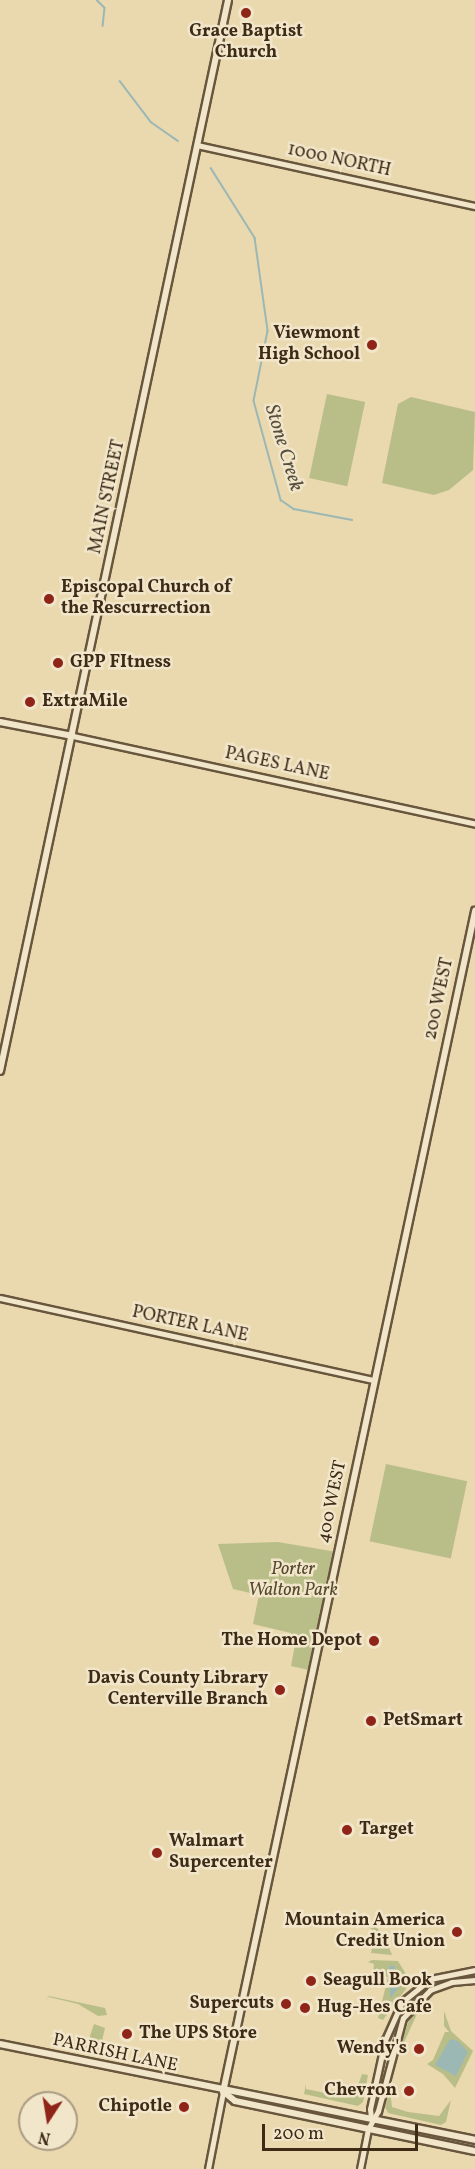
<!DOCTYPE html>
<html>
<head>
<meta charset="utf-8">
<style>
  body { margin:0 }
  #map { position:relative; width:475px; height:2169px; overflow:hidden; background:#ead8ae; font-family:Vollkorn,serif }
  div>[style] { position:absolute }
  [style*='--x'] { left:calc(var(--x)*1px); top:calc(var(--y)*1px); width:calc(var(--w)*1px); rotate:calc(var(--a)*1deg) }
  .green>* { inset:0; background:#b9be89; transform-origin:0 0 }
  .water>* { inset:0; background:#9cb8b5 }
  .stream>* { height:1.5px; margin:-0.75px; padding:0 0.75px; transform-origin:0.75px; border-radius:0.75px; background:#9cb8b5 }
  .roads { filter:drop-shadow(2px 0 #68563d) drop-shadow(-2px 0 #68563d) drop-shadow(0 2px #68563d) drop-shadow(0 -2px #68563d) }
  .tertiary>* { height:5px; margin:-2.5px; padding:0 2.5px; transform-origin:2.5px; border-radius:2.5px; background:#f1e6ca }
  .secondary>* { height:6px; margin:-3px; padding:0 3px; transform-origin:3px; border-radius:3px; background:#f1e6ca }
  .dots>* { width:16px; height:16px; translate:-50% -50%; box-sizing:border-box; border:3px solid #f1e6ca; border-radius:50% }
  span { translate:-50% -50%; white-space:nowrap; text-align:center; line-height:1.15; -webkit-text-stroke:5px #f1e6ca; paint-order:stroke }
  .poi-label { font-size:18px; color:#3d2a17; font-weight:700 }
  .right { translate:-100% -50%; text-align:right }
  .left { translate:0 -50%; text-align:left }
  .street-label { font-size:18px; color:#3d2a17 }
  .park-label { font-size:18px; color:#56482e; font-style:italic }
  .water-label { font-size:20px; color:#554e3e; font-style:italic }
  .north { position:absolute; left:18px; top:2091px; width:60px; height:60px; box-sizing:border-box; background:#f1e6ca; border:2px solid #a99b82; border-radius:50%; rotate:192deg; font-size:16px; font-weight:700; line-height:24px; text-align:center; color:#3d2a17 }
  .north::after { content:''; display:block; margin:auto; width:21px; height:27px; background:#8f2418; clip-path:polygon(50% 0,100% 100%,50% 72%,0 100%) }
  .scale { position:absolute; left:262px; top:2124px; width:156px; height:27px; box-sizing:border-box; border:3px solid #3d2a17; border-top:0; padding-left:8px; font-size:18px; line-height:21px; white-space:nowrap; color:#3d2a17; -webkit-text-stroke:4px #f1e6ca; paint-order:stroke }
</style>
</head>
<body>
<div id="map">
  <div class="green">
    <div style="left:327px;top:394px;width:39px;height:86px;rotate:12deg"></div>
    <div style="clip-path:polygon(411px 397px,475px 412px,473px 470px,449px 490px,434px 495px,382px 483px,398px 404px)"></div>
    <div style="left:386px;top:1464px;width:83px;height:79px;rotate:12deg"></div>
    <div style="clip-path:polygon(278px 1542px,337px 1552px,313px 1671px,291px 1666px,296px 1639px,291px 1633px,253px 1624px,259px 1595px,233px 1589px,218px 1544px)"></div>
    <div style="clip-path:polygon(346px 1916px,366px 1921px,375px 1926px,384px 1935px,392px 1955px,371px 1953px,375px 1931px,368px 1927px,368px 1923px,347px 1918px,341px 1921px)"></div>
    <div style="clip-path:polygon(372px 1960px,398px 1961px,411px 1982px,383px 2020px,378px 2018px,388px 1977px,373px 1973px,374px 1964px,368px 1962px)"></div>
    <div style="clip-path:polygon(49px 1996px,105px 2008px,107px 2015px,98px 2016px,78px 2004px,49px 1997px,46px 2000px)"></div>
    <div style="clip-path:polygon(425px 2002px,427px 2007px,417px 2014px,401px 2049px,406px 2051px,398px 2052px,409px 2020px)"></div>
    <div style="clip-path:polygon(444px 2011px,451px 2031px,473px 2051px,455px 2088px,443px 2074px,427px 2064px,433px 2060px,445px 2032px,449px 2032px,444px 2026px)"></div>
    <div style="clip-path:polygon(94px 2024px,105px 2028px,99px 2053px,57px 2044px,58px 2037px,67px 2043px,87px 2045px)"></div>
    <div style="clip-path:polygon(362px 2074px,368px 2075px,363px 2102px,358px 2106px,304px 2094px,306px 2084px,306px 2089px,330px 2094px,332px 2090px,341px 2092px,342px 2088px,356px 2091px)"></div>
    <div style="clip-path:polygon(390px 2090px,392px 2107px,408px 2112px,439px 2116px,451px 2100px,446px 2122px,441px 2125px,388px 2113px,385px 2107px)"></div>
  </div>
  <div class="water">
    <div style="clip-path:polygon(393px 1965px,403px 1982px,390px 1998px,389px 1966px)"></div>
    <div style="clip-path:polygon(450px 2039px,458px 2041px,468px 2052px,456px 2076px,435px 2065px)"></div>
  </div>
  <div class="stream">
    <div style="--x:97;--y:0;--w:11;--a:45"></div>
    <div style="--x:105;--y:8;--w:18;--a:96"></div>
    <div style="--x:120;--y:81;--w:51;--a:52.9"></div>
    <div style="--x:151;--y:122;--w:33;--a:35"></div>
    <div style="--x:211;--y:168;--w:83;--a:57.8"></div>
    <div style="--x:255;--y:238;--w:94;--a:82"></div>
    <div style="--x:268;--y:331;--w:71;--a:101.3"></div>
    <div style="--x:254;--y:401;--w:103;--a:74.7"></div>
    <div style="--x:281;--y:500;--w:16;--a:35"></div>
    <div style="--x:294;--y:509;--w:59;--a:10.7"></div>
  </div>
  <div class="roads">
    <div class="tertiary">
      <div style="--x:197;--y:145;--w:285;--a:12.4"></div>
      <div style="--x:73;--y:736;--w:412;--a:12.3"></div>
      <div style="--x:0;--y:1298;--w:383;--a:12.4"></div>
      <div style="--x:371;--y:2118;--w:9;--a:-96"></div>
      <div style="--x:370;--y:2109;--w:71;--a:-77.7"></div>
      <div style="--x:385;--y:2040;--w:42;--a:-65.9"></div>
      <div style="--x:402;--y:2002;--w:36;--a:-39"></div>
      <div style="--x:430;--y:1979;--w:46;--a:-11.3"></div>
      <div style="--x:208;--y:2169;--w:78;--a:-79"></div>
      <div style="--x:360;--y:2169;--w:41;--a:-78.7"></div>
      <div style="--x:368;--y:2129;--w:21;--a:-61"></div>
      <div style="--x:378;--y:2111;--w:96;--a:-75"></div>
      <div style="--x:403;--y:2018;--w:39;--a:-46"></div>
      <div style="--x:430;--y:1990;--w:23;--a:-20"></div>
      <div style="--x:452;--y:1982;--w:23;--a:-5"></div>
    </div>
    <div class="secondary">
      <div style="--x:0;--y:722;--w:74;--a:10.9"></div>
      <div style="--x:0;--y:1071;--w:1095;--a:-77.98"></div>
      <div style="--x:0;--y:2044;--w:485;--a:11.4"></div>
      <div style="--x:223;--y:2092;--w:1208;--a:-77.95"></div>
      <div style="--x:224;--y:2092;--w:14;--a:39"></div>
      <div style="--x:235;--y:2101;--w:245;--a:11.8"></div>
    </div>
  </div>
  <div class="dots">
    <div style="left:246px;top:13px;background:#8f2418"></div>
    <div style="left:372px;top:345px;background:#8f2418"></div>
    <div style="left:49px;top:599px;background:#8f2418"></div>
    <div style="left:58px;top:663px;background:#8f2418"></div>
    <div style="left:30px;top:702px;background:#8f2418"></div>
    <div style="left:374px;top:1641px;background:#8f2418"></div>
    <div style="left:280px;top:1690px;background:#8f2418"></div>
    <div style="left:371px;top:1721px;background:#8f2418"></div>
    <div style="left:347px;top:1830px;background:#8f2418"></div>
    <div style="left:157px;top:1853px;background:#8f2418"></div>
    <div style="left:457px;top:1932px;background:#8f2418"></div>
    <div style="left:311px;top:1981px;background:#8f2418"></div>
    <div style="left:286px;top:2004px;background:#8f2418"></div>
    <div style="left:305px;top:2008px;background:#8f2418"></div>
    <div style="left:127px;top:2034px;background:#8f2418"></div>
    <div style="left:419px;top:2049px;background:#8f2418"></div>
    <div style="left:409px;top:2091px;background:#8f2418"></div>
    <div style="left:184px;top:2107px;background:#8f2418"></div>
  </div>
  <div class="poi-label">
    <span style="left:246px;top:43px">Grace Baptist<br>Church</span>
    <span class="right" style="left:360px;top:345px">Viewmont<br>High School</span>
    <span class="left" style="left:61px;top:599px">Episcopal Church of<br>the Rescurrection</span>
    <span class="left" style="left:70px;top:663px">GPP FItness</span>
    <span class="left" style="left:42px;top:702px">ExtraMile</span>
    <span class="right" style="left:362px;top:1641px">The Home Depot</span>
    <span class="right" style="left:268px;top:1690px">Davis County Library<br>Centerville Branch</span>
    <span class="left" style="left:383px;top:1721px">PetSmart</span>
    <span class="left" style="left:359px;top:1830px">Target</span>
    <span class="left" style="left:169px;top:1853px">Walmart<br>Supercenter</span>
    <span class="right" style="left:445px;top:1932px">Mountain America<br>Credit Union</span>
    <span class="left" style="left:323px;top:1981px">Seagull Book</span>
    <span class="right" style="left:274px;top:2004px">Supercuts</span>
    <span class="left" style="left:317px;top:2008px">Hug-Hes Cafe</span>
    <span class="left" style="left:139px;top:2034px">The UPS Store</span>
    <span class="right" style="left:407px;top:2049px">Wendy's</span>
    <span class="right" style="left:397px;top:2091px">Chevron</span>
    <span class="right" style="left:172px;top:2107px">Chipotle</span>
  </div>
  <div class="street-label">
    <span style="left:339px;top:161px;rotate:12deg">1000 NORTH</span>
    <span style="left:108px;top:497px;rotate:-78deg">MAIN STREET</span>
    <span style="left:277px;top:765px;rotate:12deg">PAGES LANE</span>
    <span style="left:440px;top:999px;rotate:-78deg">200 WEST</span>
    <span style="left:190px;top:1325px;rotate:12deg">PORTER LANE</span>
    <span style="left:333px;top:1502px;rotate:-78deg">400 WEST</span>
    <span style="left:115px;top:2054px;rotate:12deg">PARRISH LANE</span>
  </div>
  <div class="park-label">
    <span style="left:293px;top:1581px">Porter<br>Walton Park</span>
  </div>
  <div class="water-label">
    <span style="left:283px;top:448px;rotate:73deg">Stone Creek</span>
  </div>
  <div class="north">N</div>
  <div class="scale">200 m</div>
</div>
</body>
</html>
